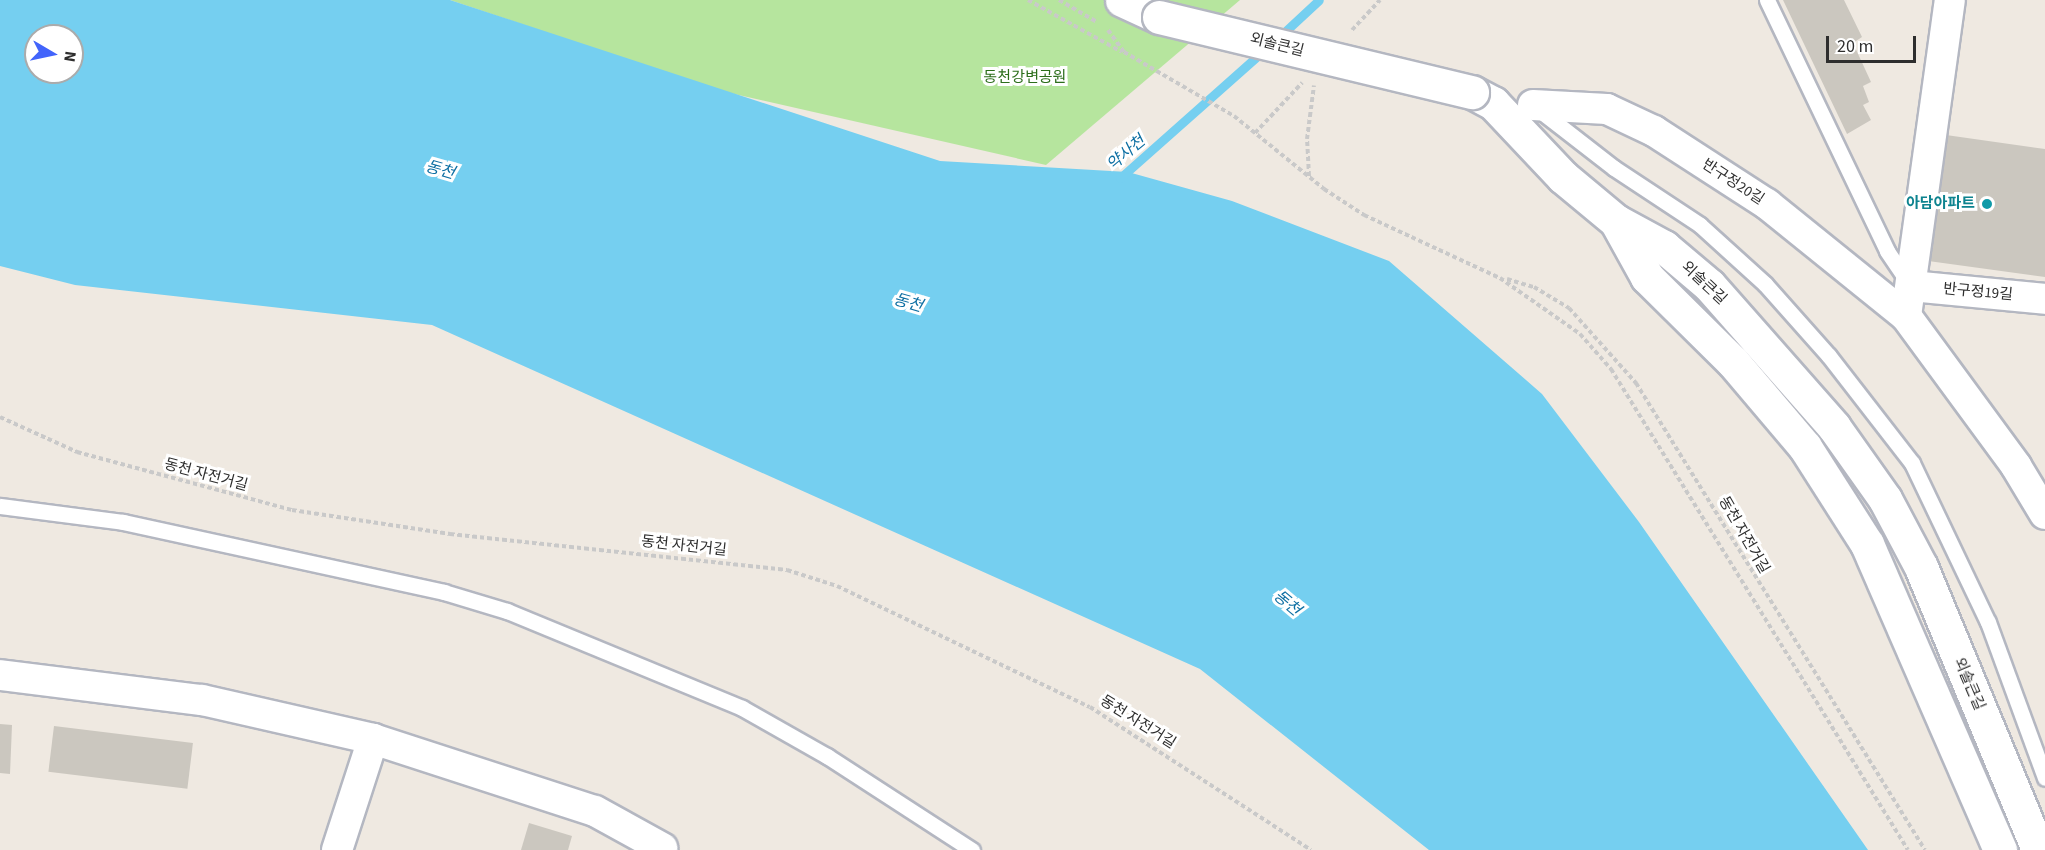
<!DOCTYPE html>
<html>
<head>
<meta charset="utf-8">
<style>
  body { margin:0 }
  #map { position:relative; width:2045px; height:850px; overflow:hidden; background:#efe9e1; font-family:"Source Sans 3","Noto Sans KR",sans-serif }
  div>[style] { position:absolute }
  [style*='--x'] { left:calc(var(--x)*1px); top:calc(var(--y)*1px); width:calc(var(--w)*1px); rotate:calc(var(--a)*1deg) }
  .green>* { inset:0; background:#b6e59e }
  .water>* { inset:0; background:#75cff0 }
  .stream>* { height:9px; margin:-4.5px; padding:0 4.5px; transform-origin:4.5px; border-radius:4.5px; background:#75cff0 }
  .building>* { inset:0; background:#cbc7bf; transform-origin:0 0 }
  .path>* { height:4px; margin-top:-2px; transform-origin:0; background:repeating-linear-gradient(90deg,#c9c9c9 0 4.5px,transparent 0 7.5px) }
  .roads { filter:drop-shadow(2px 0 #b4b7c1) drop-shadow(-2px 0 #b4b7c1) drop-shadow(0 2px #b4b7c1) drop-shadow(0 -2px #b4b7c1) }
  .lane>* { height:15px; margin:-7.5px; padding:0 7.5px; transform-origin:7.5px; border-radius:7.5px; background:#fff }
  .street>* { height:30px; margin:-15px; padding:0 15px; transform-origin:15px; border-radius:15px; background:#fff }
  .secondary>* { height:33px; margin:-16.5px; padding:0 16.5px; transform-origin:16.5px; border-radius:16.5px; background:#fff }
  .bridges { filter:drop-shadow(2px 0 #b4b7c1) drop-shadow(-2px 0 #b4b7c1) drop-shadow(0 2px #b4b7c1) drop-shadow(0 -2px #b4b7c1) }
  .secondary-bridge>* { height:33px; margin:-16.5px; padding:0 16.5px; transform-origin:16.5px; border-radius:16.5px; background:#fff }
  .dots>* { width:16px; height:16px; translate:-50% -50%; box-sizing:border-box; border:3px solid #fff; border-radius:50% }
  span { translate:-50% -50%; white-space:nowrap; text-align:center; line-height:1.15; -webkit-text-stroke:6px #fff; paint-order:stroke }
  .street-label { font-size:15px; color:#2e2e2e }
  .park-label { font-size:15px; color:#2c6e1b }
  .culture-label { font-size:15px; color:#0d838f; font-weight:700 }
  .right { translate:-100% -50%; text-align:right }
  .water-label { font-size:16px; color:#0d6fa3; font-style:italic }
  .north { position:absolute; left:24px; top:24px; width:60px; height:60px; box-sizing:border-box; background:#fff; border:2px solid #ababab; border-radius:50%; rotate:99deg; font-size:16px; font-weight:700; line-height:24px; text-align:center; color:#2e2e2e }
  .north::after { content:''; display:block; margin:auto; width:21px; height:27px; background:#4264fb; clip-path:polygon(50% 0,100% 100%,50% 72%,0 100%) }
  .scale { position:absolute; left:1826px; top:36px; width:90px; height:27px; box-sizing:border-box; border:3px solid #2e2e2e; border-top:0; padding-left:8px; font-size:18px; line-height:21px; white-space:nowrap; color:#2e2e2e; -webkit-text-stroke:4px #fff; paint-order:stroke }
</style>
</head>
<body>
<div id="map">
  <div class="green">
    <div style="clip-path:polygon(450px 0,1240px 0,1046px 165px,721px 91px)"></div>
  </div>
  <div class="water">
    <div style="clip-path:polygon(evenodd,0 0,450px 0,940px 161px,1128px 172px,1232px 201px,1389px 261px,1542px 394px,1639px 522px,1868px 850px,1429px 850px,1200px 669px,432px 325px,75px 285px,0 266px,0 0,36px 36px,72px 36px,72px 72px,36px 72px,36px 36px)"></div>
  </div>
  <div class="stream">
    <div style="--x:1277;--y:39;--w:57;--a:-42.9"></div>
    <div style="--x:1120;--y:178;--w:193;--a:-41.6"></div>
  </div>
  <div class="building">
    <div style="clip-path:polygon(1783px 0,1844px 0,1862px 37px,1853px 43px,1871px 82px,1863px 86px,1869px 102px,1863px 105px,1871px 120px,1847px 134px)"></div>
    <div style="clip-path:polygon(1939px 134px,2045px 149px,2045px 277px,1921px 260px)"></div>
    <div style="clip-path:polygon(0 724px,12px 725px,10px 774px,0 773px)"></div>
    <div style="left:54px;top:726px;width:140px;height:46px;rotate:7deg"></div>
    <div style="clip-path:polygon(529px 823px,572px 836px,568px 850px,521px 850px)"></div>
  </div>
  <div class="path">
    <div style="--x:1028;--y:0;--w:107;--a:29"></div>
    <div style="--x:1059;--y:0;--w:44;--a:30.1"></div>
    <div style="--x:1108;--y:30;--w:27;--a:54"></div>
    <div style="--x:1124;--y:52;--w:127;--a:30.2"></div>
    <div style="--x:1234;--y:116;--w:116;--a:39"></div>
    <div style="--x:1324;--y:189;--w:48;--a:33"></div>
    <div style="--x:1364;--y:215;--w:150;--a:24.9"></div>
    <div style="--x:1500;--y:278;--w:98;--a:35"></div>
    <div style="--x:1580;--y:334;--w:47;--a:48.5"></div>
    <div style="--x:1611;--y:369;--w:565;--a:58.31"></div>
    <div style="--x:1352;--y:30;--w:41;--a:-47"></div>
    <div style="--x:1255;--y:133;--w:69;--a:-46.8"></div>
    <div style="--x:1309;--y:176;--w:37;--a:-93"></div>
    <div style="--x:1307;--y:139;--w:54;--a:-82.6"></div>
    <div style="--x:1507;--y:279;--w:28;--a:17"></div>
    <div style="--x:1534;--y:287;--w:41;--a:31"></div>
    <div style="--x:1569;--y:308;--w:101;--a:48.2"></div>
    <div style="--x:1636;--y:383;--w:549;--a:58.25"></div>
    <div style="--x:0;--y:417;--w:85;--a:24.4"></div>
    <div style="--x:77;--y:452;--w:223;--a:15.1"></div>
    <div style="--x:292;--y:510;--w:160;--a:8.6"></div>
    <div style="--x:450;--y:534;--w:339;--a:6.1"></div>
    <div style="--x:787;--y:570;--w:52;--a:17.7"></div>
    <div style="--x:837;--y:586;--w:280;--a:25.6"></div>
    <div style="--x:1090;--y:707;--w:263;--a:32.9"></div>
  </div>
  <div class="roads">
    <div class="lane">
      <div style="--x:1767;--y:0;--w:278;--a:64.4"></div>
      <div style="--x:1887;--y:251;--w:37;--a:56"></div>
      <div style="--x:1538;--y:109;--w:96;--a:37.8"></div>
      <div style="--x:1614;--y:168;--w:103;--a:33.5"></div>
      <div style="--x:1700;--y:225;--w:88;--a:42.2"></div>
      <div style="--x:1765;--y:284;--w:96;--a:48.4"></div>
      <div style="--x:1829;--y:356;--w:135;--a:52.2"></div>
      <div style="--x:1912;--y:463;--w:176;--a:64.5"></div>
      <div style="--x:1988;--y:622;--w:166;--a:69.9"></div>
      <div style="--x:0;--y:506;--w:124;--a:7.4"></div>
      <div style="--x:123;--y:522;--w:329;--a:12.3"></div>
      <div style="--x:444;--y:592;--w:66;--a:16.8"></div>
      <div style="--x:507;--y:611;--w:254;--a:22.4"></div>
      <div style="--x:742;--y:708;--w:98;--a:29.5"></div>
      <div style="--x:827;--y:756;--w:173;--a:33"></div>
    </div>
    <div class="street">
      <div style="--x:1533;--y:105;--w:74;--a:3.1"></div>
      <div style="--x:1607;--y:109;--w:52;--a:25.1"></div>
      <div style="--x:1654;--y:131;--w:135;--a:32.9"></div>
      <div style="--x:1767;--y:204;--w:179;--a:38.9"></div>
      <div style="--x:1906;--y:316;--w:186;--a:53.7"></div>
      <div style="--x:2016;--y:466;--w:56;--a:58.9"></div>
      <div style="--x:1911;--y:286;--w:135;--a:5.5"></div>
      <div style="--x:1906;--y:316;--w:319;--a:-82.1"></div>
      <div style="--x:0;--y:675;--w:204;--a:7.1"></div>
      <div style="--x:202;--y:700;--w:175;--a:12.8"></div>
      <div style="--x:373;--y:739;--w:233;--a:18"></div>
      <div style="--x:595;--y:811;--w:77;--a:28.9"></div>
      <div style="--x:337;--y:850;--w:117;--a:-72"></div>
    </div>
    <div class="secondary">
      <div style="--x:1122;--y:0;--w:41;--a:24.7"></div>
      <div style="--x:1472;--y:92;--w:24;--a:28"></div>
      <div style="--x:1493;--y:103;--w:102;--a:46.6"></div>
      <div style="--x:1563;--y:177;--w:69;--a:39.7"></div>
      <div style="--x:1616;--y:221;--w:55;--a:28.4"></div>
      <div style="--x:1664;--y:247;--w:59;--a:40.2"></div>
      <div style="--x:1709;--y:285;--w:189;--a:48.6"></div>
      <div style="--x:1834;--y:427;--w:88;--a:54.7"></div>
      <div style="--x:1885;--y:499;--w:77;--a:62.1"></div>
      <div style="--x:1921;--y:567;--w:306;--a:67.5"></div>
      <div style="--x:1616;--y:221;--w:64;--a:61"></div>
      <div style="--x:1647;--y:277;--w:121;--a:44.7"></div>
      <div style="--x:1733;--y:362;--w:111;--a:49.7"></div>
      <div style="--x:1805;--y:447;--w:115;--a:57.4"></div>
      <div style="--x:1867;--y:544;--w:334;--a:66.5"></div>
    </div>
  </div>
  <div class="bridges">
    <div class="secondary-bridge">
      <div style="--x:1159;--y:17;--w:322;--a:13.5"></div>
    </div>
  </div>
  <div class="dots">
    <div style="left:1987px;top:204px;background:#0f9aa8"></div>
  </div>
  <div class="street-label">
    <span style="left:1277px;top:45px;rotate:14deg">외솔큰길</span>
    <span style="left:1733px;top:182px;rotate:33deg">반구정20길</span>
    <span style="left:1704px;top:283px;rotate:43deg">외솔큰길</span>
    <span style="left:1978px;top:292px;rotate:5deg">반구정19길</span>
    <span style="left:206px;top:475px;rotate:15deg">동천 자전거길</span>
    <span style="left:1744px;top:535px;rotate:60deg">동천 자전거길</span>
    <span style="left:684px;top:546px;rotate:6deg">동천 자전거길</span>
    <span style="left:1969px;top:684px;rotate:67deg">외솔큰길</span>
    <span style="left:1138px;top:722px;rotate:32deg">동천 자전거길</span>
  </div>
  <div class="park-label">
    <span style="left:1025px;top:78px">동천강변공원</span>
  </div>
  <div class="culture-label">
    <span class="right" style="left:1975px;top:204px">아담아파트</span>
  </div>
  <div class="water-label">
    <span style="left:1126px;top:153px;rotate:-40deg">약사천</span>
    <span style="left:440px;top:170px;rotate:16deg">동천</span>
    <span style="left:908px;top:303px;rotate:16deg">동천</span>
    <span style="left:1287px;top:603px;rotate:40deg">동천</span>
  </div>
  <div class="north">N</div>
  <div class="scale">20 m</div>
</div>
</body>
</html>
